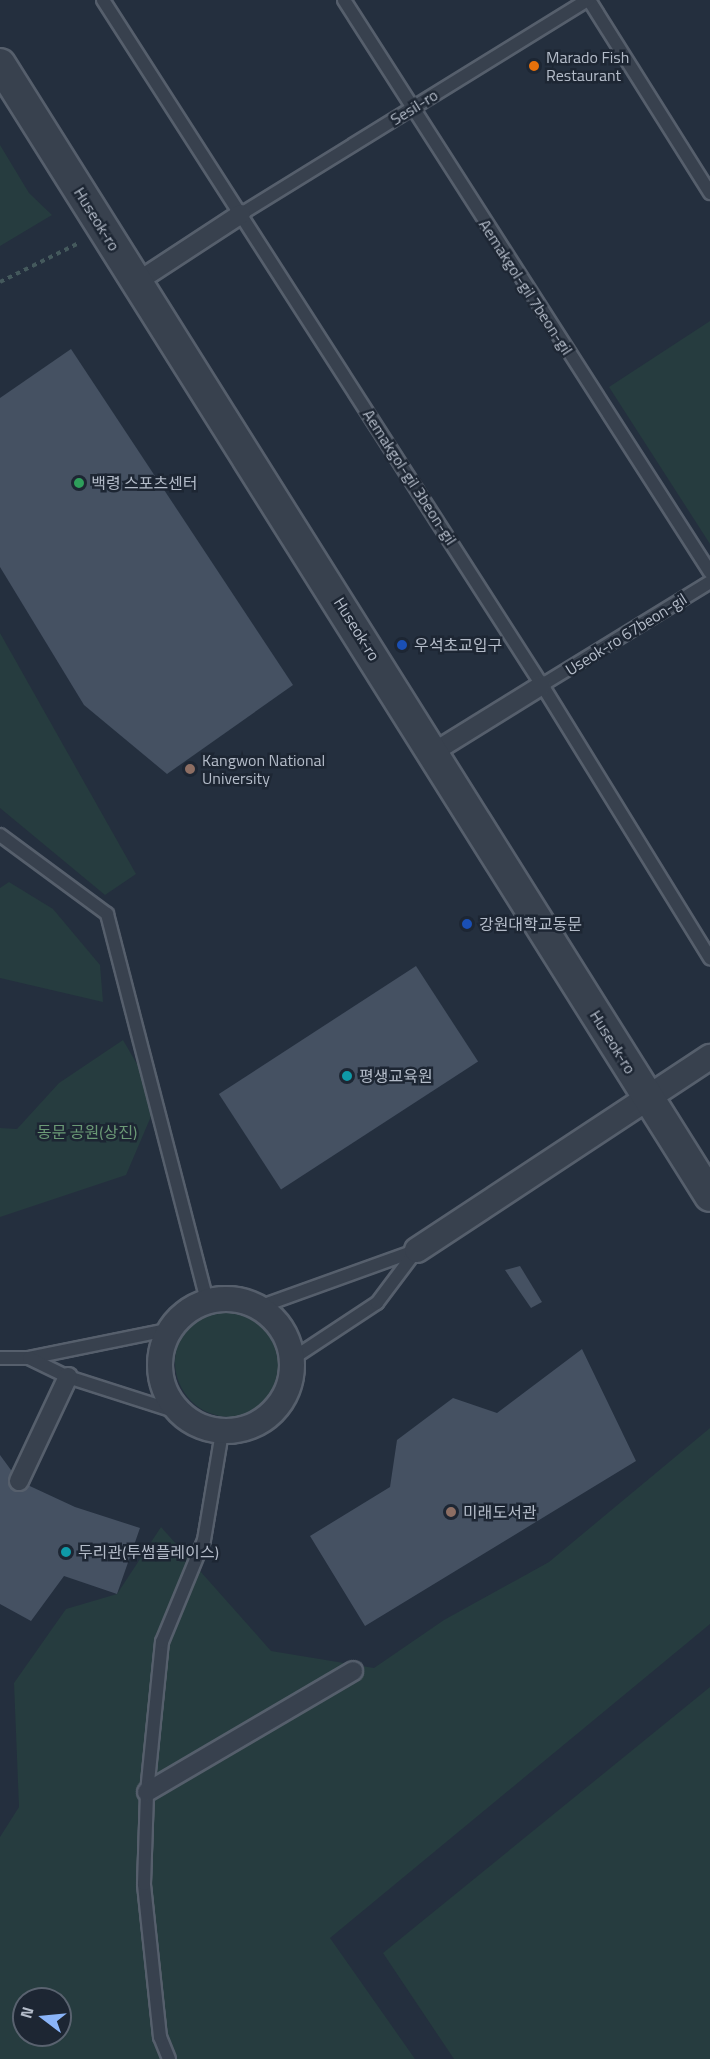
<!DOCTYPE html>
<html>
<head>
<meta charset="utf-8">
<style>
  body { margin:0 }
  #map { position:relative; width:710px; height:2059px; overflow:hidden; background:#242f3e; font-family:"Titillium Web","Noto Sans KR",sans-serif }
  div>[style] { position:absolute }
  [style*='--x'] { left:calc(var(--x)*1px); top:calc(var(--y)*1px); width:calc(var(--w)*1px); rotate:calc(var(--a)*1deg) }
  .green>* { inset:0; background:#263c3f }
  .round { border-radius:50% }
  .building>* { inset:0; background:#455162; transform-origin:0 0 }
  .path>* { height:4px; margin-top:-2px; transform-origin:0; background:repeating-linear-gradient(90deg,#44595c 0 4.5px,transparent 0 9px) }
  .roads { filter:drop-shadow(2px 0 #565f6c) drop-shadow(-2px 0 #565f6c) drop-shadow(0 2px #565f6c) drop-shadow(0 -2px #565f6c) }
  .service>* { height:12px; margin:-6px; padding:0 6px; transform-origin:6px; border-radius:6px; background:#38414e }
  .pedestrian>* { height:18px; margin:-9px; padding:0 9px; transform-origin:9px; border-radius:9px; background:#38414e }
  .minor>* { height:24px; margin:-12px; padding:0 12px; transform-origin:12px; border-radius:12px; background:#38414e }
  .minor>.ring { margin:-12px; padding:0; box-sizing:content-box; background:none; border:24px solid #38414e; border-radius:50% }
  .tertiary>* { height:30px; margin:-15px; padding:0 15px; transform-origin:15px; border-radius:15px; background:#38414e }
  .dots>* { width:16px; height:16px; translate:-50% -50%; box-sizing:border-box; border:3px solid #1d2633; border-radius:50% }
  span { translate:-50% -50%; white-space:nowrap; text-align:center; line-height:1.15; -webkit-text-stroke:5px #1d2633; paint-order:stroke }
  .poi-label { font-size:16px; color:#b4bcc9 }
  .left { translate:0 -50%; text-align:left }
  .street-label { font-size:16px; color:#b4bcc9 }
  .park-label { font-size:16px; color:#6b9a76 }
  .north { position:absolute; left:12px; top:1987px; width:60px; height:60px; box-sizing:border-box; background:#1d2633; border:2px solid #59626f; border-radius:50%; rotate:286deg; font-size:16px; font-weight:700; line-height:24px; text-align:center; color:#b4bcc9 }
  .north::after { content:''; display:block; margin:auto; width:21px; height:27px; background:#8ab4f8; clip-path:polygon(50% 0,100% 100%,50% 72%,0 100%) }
</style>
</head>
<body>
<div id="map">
  <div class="green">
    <div style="clip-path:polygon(0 145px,29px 193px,52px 215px,0 246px)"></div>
    <div style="clip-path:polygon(710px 321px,710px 544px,609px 387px)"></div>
    <div style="clip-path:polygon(0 633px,136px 874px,105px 895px,0 808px)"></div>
    <div style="clip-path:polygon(9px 882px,53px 909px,100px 965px,103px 1002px,0 978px,0 888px)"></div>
    <div style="clip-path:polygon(123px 1040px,158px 1100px,126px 1175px,0 1217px,0 1128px,17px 1129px,59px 1083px)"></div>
    <div class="round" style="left:175px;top:1307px;width:110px;height:110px"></div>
    <div style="clip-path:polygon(evenodd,710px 1428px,710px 1624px,330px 1938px,415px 2059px,0 2059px,0 1837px,19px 1807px,14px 1683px,66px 1609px,117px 1594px,161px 1527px,271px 1651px,374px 1668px,444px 1620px,549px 1562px,710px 1428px,24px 1999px,60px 1999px,60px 2035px,24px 2035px,24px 1999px)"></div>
    <div style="clip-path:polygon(710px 1687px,710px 2059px,454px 2059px,383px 1953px)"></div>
  </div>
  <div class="building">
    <div style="clip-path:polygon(71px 349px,293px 685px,167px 774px,84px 705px,0 567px,0 398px)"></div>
    <div style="left:416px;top:966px;width:114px;height:235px;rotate:57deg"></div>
    <div style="clip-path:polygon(520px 1266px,542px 1302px,531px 1308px,505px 1270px)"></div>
    <div style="clip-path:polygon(582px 1349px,636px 1461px,365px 1626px,310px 1536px,390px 1487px,397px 1440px,453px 1398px,497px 1413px)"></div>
    <div style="clip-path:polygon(0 1455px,19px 1481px,75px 1507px,140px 1528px,117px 1594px,64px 1576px,31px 1621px,0 1604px)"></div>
  </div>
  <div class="path">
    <div style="--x:0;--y:282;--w:86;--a:-26.3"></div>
  </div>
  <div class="roads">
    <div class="service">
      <div style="--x:103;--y:0;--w:814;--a:57.35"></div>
      <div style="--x:542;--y:685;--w:321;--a:58.4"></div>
      <div style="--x:344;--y:0;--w:679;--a:57.39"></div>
      <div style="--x:589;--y:0;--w:228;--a:57.9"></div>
      <div style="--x:241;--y:214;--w:408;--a:-31.7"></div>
      <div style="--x:542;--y:685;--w:197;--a:-31.5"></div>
      <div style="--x:0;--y:835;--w:133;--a:36.4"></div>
      <div style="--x:107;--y:914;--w:400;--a:75.5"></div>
      <div style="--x:259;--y:1307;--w:168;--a:-19.8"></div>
      <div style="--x:0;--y:1358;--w:29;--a:0"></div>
      <div style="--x:29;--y:1358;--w:145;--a:-11.5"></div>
      <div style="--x:29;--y:1358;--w:43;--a:26"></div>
      <div style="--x:68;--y:1377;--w:118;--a:17.8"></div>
      <div style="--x:292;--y:1359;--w:102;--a:-33.4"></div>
      <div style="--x:377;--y:1303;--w:65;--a:-53.1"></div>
      <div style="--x:169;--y:2059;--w:24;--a:-112"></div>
      <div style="--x:160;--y:2037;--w:154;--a:-96"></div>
      <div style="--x:144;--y:1884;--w:92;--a:-88.1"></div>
      <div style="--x:147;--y:1792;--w:151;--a:-84.3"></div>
      <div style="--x:162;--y:1642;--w:110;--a:-67.6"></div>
      <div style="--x:204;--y:1540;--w:109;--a:-80.5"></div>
    </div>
    <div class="pedestrian">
      <div style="--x:137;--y:282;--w:124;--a:-33.2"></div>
      <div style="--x:434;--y:752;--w:127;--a:-31.8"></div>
      <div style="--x:19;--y:1481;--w:115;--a:-64.8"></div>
      <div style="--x:147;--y:1792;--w:239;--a:-30.4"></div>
    </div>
    <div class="minor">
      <div style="--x:417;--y:1250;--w:351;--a:-33.4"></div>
      <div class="ring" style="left:160px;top:1299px;width:108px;height:108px"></div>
    </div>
    <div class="tertiary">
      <div style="--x:0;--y:64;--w:1336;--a:57.9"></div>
    </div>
  </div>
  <div class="dots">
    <div style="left:534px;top:66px;background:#e8710a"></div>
    <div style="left:79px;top:483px;background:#2e9e5b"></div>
    <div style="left:402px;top:645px;background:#1a4fb4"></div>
    <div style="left:190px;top:769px;background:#8d6e63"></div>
    <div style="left:467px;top:924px;background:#1a4fb4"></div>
    <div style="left:347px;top:1076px;background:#0f9aa8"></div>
    <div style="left:451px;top:1512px;background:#8d6e63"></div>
    <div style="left:66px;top:1552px;background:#0f9aa8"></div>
  </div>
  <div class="poi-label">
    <span class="left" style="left:546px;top:66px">Marado Fish<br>Restaurant</span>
    <span class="left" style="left:91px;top:483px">백령 스포츠센터</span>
    <span class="left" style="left:414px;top:645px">우석초교입구</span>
    <span class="left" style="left:202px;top:769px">Kangwon National<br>University</span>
    <span class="left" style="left:479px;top:924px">강원대학교동문</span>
    <span class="left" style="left:359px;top:1076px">평생교육원</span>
    <span class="left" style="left:463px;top:1512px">미래도서관</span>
    <span class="left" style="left:78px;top:1552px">두리관(투썸플레이스)</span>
  </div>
  <div class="street-label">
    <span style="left:414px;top:107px;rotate:-32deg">Sesil-ro</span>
    <span style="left:97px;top:219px;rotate:58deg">Huseok-ro</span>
    <span style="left:526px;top:287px;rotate:57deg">Aemakgol-gil 7beon-gil</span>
    <span style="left:410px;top:477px;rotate:57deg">Aemakgol-gil 3beon-gil</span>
    <span style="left:357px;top:629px;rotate:58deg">Huseok-ro</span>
    <span style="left:626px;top:634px;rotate:-32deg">Useok-ro 67beon-gil</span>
    <span style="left:613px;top:1042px;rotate:58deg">Huseok-ro</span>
  </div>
  <div class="park-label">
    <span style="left:87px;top:1132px">동문 공원(상진)</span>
  </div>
  <div class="north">N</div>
</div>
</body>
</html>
